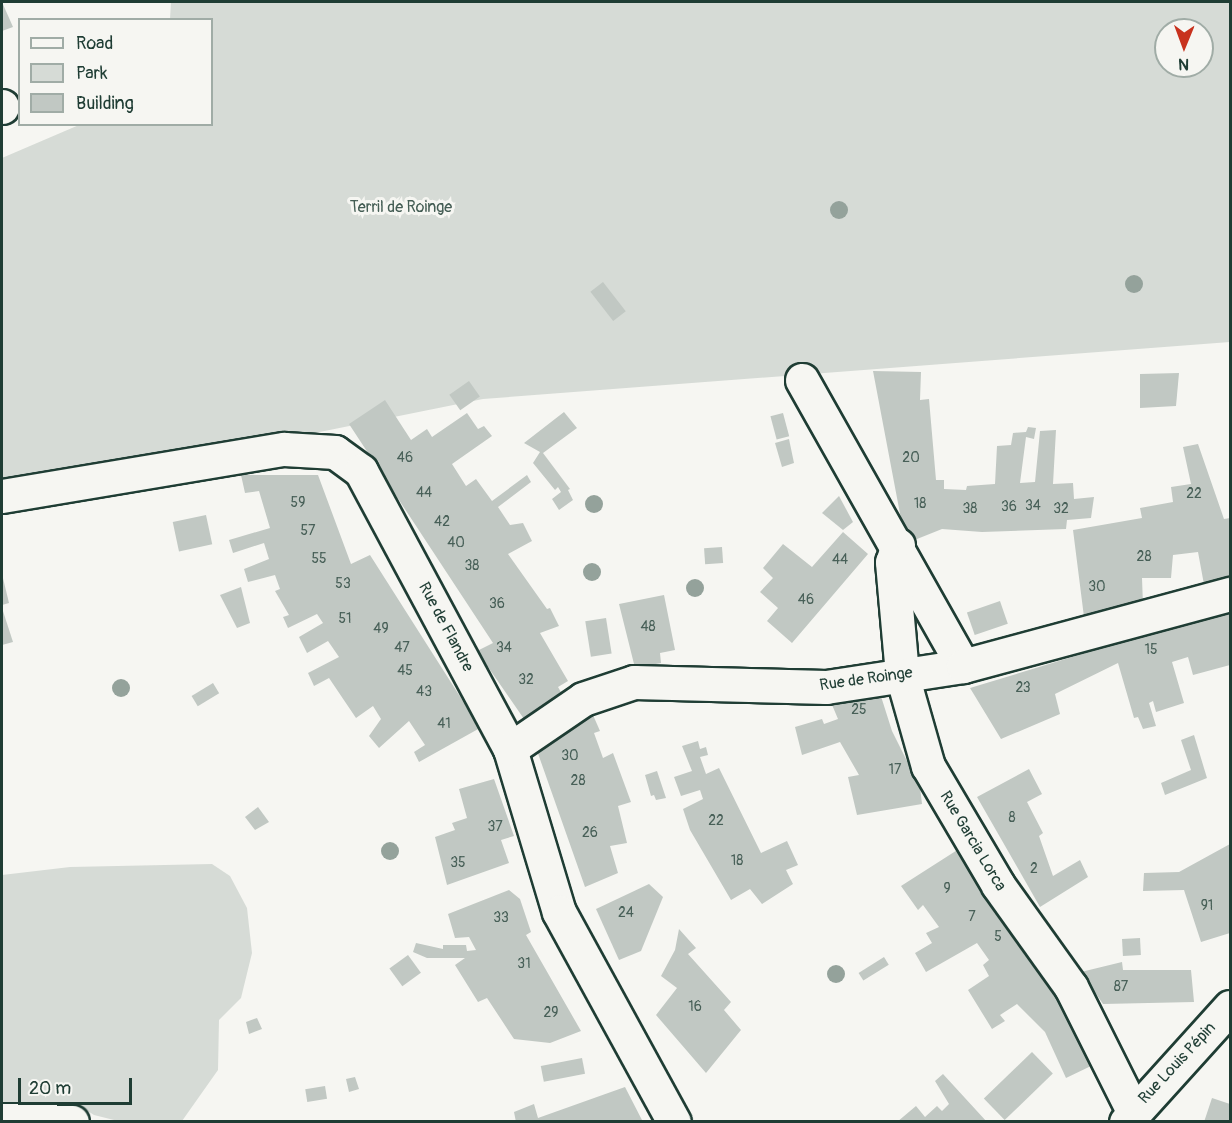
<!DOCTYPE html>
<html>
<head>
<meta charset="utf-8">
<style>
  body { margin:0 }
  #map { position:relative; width:1232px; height:1123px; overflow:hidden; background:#f6f6f2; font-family:Pangolin,sans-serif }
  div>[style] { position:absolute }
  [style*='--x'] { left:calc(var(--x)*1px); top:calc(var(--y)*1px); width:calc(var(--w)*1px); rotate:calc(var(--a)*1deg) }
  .green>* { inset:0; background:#d6dbd6 }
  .building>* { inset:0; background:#c1c8c3; transform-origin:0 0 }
  .roads { filter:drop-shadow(2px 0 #1f3d34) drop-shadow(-2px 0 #1f3d34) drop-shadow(0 2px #1f3d34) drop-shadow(0 -2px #1f3d34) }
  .minor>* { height:33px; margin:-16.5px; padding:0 16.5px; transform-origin:16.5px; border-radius:16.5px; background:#f6f6f2 }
  .trees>* { width:18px; height:18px; margin:-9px; border-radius:50%; background:#94a29b }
  span { translate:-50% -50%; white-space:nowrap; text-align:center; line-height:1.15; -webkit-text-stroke:6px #f6f6f2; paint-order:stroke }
  .number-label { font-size:14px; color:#486058 }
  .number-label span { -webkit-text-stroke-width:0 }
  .park-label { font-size:16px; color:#445d54 }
  .street-label { font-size:16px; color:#1f3d34 }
  .frame { position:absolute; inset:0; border:3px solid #1f3d34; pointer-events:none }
  .legend { position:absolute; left:18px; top:18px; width:195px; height:108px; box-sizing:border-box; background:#f6f6f2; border:2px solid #a0aca6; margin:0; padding:8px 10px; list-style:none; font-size:18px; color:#1f3d34 }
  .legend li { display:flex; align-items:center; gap:12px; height:30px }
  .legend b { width:30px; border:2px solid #a0aca6 }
  .north { position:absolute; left:1154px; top:18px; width:60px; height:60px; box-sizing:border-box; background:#f6f6f2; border:2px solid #a0aca6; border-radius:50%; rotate:181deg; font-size:16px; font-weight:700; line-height:24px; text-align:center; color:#1f3d34 }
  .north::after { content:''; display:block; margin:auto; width:21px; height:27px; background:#c8321e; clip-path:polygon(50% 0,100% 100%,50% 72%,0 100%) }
  .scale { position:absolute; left:18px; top:1078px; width:114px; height:27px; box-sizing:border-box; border:3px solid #1f3d34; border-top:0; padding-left:8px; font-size:18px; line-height:21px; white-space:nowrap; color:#1f3d34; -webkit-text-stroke:4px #f6f6f2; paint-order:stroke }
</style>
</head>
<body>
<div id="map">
  <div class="green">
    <div style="clip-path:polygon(evenodd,171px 2px,1230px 2px,1230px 342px,483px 399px,2px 496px,2px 158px,79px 125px,212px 124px,212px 20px,170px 19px,171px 2px,1166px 30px,1202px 30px,1202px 66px,1166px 66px,1166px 30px)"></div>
    <div style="clip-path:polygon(212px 864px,230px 876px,247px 908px,252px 953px,241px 998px,219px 1020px,218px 1070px,182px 1121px,118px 1121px,94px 1115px,75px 1103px,2px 1106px,2px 875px,70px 867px)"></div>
  </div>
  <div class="building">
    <div style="clip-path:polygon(2px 2px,13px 27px,2px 31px)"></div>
    <div style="left:603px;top:282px;width:37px;height:16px;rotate:52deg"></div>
    <div style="clip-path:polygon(873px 371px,921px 372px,920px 400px,929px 399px,936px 480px,944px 480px,944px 489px,966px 490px,967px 486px,995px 484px,997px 446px,1011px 445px,1013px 433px,1026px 432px,1028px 427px,1036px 428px,1034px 439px,1026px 437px,1020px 483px,1035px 482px,1040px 431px,1056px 430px,1053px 484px,1073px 483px,1074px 499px,1094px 497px,1091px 518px,1067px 520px,1066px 529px,982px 532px,942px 529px,912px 541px,901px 519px)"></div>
    <div style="clip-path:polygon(1179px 373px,1176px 406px,1140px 408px,1140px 374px)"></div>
    <div style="left:469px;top:381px;width:19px;height:24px;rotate:55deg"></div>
    <div style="clip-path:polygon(385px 400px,411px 440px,427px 429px,432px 437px,467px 413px,478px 429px,484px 426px,492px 436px,452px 464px,466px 486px,476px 479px,492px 501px,527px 475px,531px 482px,498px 507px,510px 525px,523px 523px,532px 541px,508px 554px,547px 609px,550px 608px,559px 626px,540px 633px,568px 681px,558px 687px,562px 694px,524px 719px,477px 651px,493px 643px,349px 424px)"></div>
    <div style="clip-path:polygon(564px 412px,577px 428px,543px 453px,570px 489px,568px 490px,573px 500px,559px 510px,552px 499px,561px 492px,558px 487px,555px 490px,533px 463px,540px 452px,524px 443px)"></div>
    <div style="left:783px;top:413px;width:24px;height:13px;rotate:75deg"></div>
    <div style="clip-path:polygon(789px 439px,794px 463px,782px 467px,775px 443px)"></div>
    <div style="clip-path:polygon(1198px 444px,1224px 519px,1230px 518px,1230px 585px,1205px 590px,1198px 552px,1173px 555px,1171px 578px,1142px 578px,1143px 605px,1084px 617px,1073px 530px,1142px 518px,1140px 508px,1173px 502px,1171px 487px,1191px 484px,1183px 447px)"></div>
    <div style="clip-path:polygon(241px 475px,318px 475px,351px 564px,370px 555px,480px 728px,419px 762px,414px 752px,425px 745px,409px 721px,379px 748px,369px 736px,381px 719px,373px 706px,356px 718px,329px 678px,314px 686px,308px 673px,339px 657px,328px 641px,307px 653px,299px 637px,323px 623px,317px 614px,288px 628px,283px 617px,289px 615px,275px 591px,280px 589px,275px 575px,248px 582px,244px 569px,269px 559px,264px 543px,233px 553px,229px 540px,270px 528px,259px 491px,245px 493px)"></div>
    <div style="clip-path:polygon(839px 496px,853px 522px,843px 530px,822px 513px)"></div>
    <div style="left:206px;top:515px;width:30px;height:34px;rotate:78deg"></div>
    <div style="clip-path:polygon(843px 532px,868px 554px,792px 643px,767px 621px,778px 608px,760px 592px,773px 578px,763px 568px,783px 544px,812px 567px)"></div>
    <div style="left:722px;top:547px;width:16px;height:18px;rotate:86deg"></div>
    <div style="clip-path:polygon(2px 574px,9px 603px,2px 605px)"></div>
    <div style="clip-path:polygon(241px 587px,250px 623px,237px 628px,220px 595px)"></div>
    <div style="clip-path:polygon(664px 595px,675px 650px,660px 653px,661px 663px,635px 668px,619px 604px)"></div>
    <div style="left:1000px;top:601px;width:24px;height:35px;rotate:71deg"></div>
    <div style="clip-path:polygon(2px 608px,13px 642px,2px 645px)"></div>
    <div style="clip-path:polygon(1230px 609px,1230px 665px,1193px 675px,1188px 657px,1172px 662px,1184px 703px,1156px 712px,1153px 701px,1149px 703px,1156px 726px,1143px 729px,1138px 717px,1134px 718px,1118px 663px,1055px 694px,1060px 714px,1001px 739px,970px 688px)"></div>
    <div style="left:606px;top:618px;width:36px;height:21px;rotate:81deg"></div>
    <div style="left:213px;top:683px;width:12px;height:25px;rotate:59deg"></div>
    <div style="clip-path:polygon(879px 690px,892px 731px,920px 787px,922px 804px,857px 815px,848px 777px,859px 775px,840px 742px,802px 755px,795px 727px,822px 719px,824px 724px,838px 719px,830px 700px)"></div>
    <div style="clip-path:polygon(593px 715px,600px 731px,594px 733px,603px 758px,613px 753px,631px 802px,618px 806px,627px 843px,610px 846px,618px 873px,585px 887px,535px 745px)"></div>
    <div style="clip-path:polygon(1194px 735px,1207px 778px,1165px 795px,1161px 783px,1191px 770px,1181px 740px)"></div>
    <div style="clip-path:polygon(698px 741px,700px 749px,706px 747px,708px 755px,700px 757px,706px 774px,719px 768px,761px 853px,787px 841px,798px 865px,786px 870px,793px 884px,762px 904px,750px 889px,731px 900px,690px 830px,683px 809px,703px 799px,700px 790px,681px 796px,674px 777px,692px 771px,682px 746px)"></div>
    <div style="clip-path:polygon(1029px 769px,1042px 794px,1027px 802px,1043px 833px,1039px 836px,1053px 876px,1080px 860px,1088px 877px,1040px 907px,977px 797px)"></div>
    <div style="clip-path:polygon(657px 771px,666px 798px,656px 800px,654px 795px,651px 796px,645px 775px)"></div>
    <div style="clip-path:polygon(494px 779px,514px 836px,501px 840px,509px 863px,447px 885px,435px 837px,455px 830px,452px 823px,467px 818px,459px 789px)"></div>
    <div style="clip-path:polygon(258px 807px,269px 822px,255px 830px,245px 817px)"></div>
    <div style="clip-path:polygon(1230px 844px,1230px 933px,1201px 942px,1184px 890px,1143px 891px,1144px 873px,1179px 872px)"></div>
    <div style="clip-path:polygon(962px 847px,1082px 1026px,1091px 1066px,1066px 1078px,1045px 1032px,1017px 1004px,1000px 1015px,1005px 1021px,992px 1029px,968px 990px,989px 976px,983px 965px,989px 960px,977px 943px,926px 972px,915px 953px,932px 943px,926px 933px,939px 927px,923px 905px,918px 910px,901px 886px)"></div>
    <div style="clip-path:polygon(649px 884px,663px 897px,641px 951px,619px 960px,596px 909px)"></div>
    <div style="clip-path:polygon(509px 890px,520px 899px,531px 932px,526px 935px,581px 1031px,550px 1043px,514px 1039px,487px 998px,478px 1002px,455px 965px,465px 958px,427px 958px,413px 952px,416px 943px,443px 949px,443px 945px,466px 945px,467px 951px,476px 950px,469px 937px,455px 938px,448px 914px)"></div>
    <div style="clip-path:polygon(679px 929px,696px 948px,688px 954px,731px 1002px,724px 1010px,741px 1030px,706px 1073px,656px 1015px,677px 988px,661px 976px,675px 950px)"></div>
    <div style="left:1140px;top:938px;width:17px;height:18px;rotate:87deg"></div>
    <div style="left:408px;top:955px;width:22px;height:23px;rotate:54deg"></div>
    <div style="left:884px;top:957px;width:9px;height:30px;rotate:58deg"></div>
    <div style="clip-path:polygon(1122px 962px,1123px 970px,1191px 970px,1194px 1002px,1103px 1004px,1081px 972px)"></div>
    <div style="clip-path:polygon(257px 1018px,262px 1029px,249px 1034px,246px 1022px)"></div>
    <div style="left:1032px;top:1052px;width:30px;height:67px;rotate:46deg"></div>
    <div style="left:582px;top:1058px;width:16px;height:42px;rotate:79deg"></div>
    <div style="clip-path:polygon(943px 1074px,987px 1122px,897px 1122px,916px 1106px,925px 1117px,937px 1106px,942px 1111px,949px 1104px,935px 1081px)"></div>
    <div style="clip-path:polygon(355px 1077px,359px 1089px,349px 1092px,346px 1079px)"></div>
    <div style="left:325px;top:1086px;width:13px;height:20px;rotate:81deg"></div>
    <div style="clip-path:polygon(625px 1087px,643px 1122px,516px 1122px,514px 1112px,534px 1104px,538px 1118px)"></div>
    <div style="clip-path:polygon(1212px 1098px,1230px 1104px,1230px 1122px,1204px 1122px)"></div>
  </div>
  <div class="roads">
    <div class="minor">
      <div style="--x:2;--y:107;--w:1;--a:-90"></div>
      <div style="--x:802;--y:380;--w:328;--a:60.6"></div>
      <div style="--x:2;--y:496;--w:286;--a:-9.5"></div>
      <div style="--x:284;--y:449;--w:51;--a:3.4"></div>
      <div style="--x:335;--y:452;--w:32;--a:36"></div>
      <div style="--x:361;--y:471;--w:315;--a:61.8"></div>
      <div style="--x:510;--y:749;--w:170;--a:73.3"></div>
      <div style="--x:559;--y:912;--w:239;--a:61.3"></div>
      <div style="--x:898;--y:545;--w:18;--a:109"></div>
      <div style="--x:892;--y:562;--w:113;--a:84.9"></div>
      <div style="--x:902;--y:675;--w:95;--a:74.1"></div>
      <div style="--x:928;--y:766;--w:138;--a:59.5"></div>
      <div style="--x:998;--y:885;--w:125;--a:54.4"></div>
      <div style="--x:1071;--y:987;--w:139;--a:63.4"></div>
      <div style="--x:510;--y:749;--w:88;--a:-34.4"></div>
      <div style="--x:583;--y:699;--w:54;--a:-18.4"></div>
      <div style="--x:634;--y:682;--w:192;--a:1.5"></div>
      <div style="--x:826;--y:687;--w:139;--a:-8.7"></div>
      <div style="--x:963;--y:666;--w:277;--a:-15.1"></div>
      <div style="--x:2;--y:1120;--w:70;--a:1.6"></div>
      <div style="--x:1126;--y:1122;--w:155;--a:-47.9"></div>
    </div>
  </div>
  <div class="trees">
    <div style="left:839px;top:210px"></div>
    <div style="left:1134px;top:284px"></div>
    <div style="left:594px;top:504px"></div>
    <div style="left:592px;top:572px"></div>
    <div style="left:695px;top:588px"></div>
    <div style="left:121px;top:688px"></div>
    <div style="left:390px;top:851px"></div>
    <div style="left:836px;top:974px"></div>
  </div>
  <div class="number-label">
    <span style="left:405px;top:458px">46</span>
    <span style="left:911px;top:458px">20</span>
    <span style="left:424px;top:493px">44</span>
    <span style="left:1194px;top:494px">22</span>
    <span style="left:298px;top:503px">59</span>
    <span style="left:920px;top:504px">18</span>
    <span style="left:1033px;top:506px">34</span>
    <span style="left:1009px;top:507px">36</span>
    <span style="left:970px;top:509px">38</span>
    <span style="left:1061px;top:509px">32</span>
    <span style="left:442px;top:522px">42</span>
    <span style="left:308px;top:531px">57</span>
    <span style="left:456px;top:543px">40</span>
    <span style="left:1144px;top:557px">28</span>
    <span style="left:319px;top:559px">55</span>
    <span style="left:840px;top:560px">44</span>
    <span style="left:472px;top:566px">38</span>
    <span style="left:343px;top:584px">53</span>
    <span style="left:1097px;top:587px">30</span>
    <span style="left:806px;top:600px">46</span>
    <span style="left:497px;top:604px">36</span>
    <span style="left:345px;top:619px">51</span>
    <span style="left:648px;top:627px">48</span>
    <span style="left:381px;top:629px">49</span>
    <span style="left:402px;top:648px">47</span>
    <span style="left:504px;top:648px">34</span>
    <span style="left:1151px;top:650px">15</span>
    <span style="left:405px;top:671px">45</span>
    <span style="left:526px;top:680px">32</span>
    <span style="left:1023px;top:688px">23</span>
    <span style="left:424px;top:692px">43</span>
    <span style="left:859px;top:710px">25</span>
    <span style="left:444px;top:724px">41</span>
    <span style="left:570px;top:756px">30</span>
    <span style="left:895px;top:770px">17</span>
    <span style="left:578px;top:781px">28</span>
    <span style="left:1012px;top:818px">8</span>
    <span style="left:716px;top:821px">22</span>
    <span style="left:495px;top:827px">37</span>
    <span style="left:590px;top:833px">26</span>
    <span style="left:737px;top:861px">18</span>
    <span style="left:458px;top:863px">35</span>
    <span style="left:1034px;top:869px">2</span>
    <span style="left:947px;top:889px">9</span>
    <span style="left:1207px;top:906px">91</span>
    <span style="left:626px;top:913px">24</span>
    <span style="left:972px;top:917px">7</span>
    <span style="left:501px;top:918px">33</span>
    <span style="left:998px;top:937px">5</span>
    <span style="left:524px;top:964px">31</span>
    <span style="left:1121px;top:987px">87</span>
    <span style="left:695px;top:1007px">16</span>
    <span style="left:551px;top:1013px">29</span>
  </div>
  <div class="park-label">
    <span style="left:401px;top:207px">Terril de Roinge</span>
  </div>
  <div class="street-label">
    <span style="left:446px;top:627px;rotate:62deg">Rue de Flandre</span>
    <span style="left:866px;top:679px;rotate:-8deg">Rue de Roinge</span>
    <span style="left:973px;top:841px;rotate:59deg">Rue Garcia Lorca</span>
    <span style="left:1177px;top:1063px;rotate:-47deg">Rue Louis Pépin</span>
  </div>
  <div class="frame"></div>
  <ul class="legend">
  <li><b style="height:8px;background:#f6f6f2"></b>Road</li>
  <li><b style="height:16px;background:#d6dbd6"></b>Park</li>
  <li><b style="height:16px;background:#c1c8c3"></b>Building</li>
  </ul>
  <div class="north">N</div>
  <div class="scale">20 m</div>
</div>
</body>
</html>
